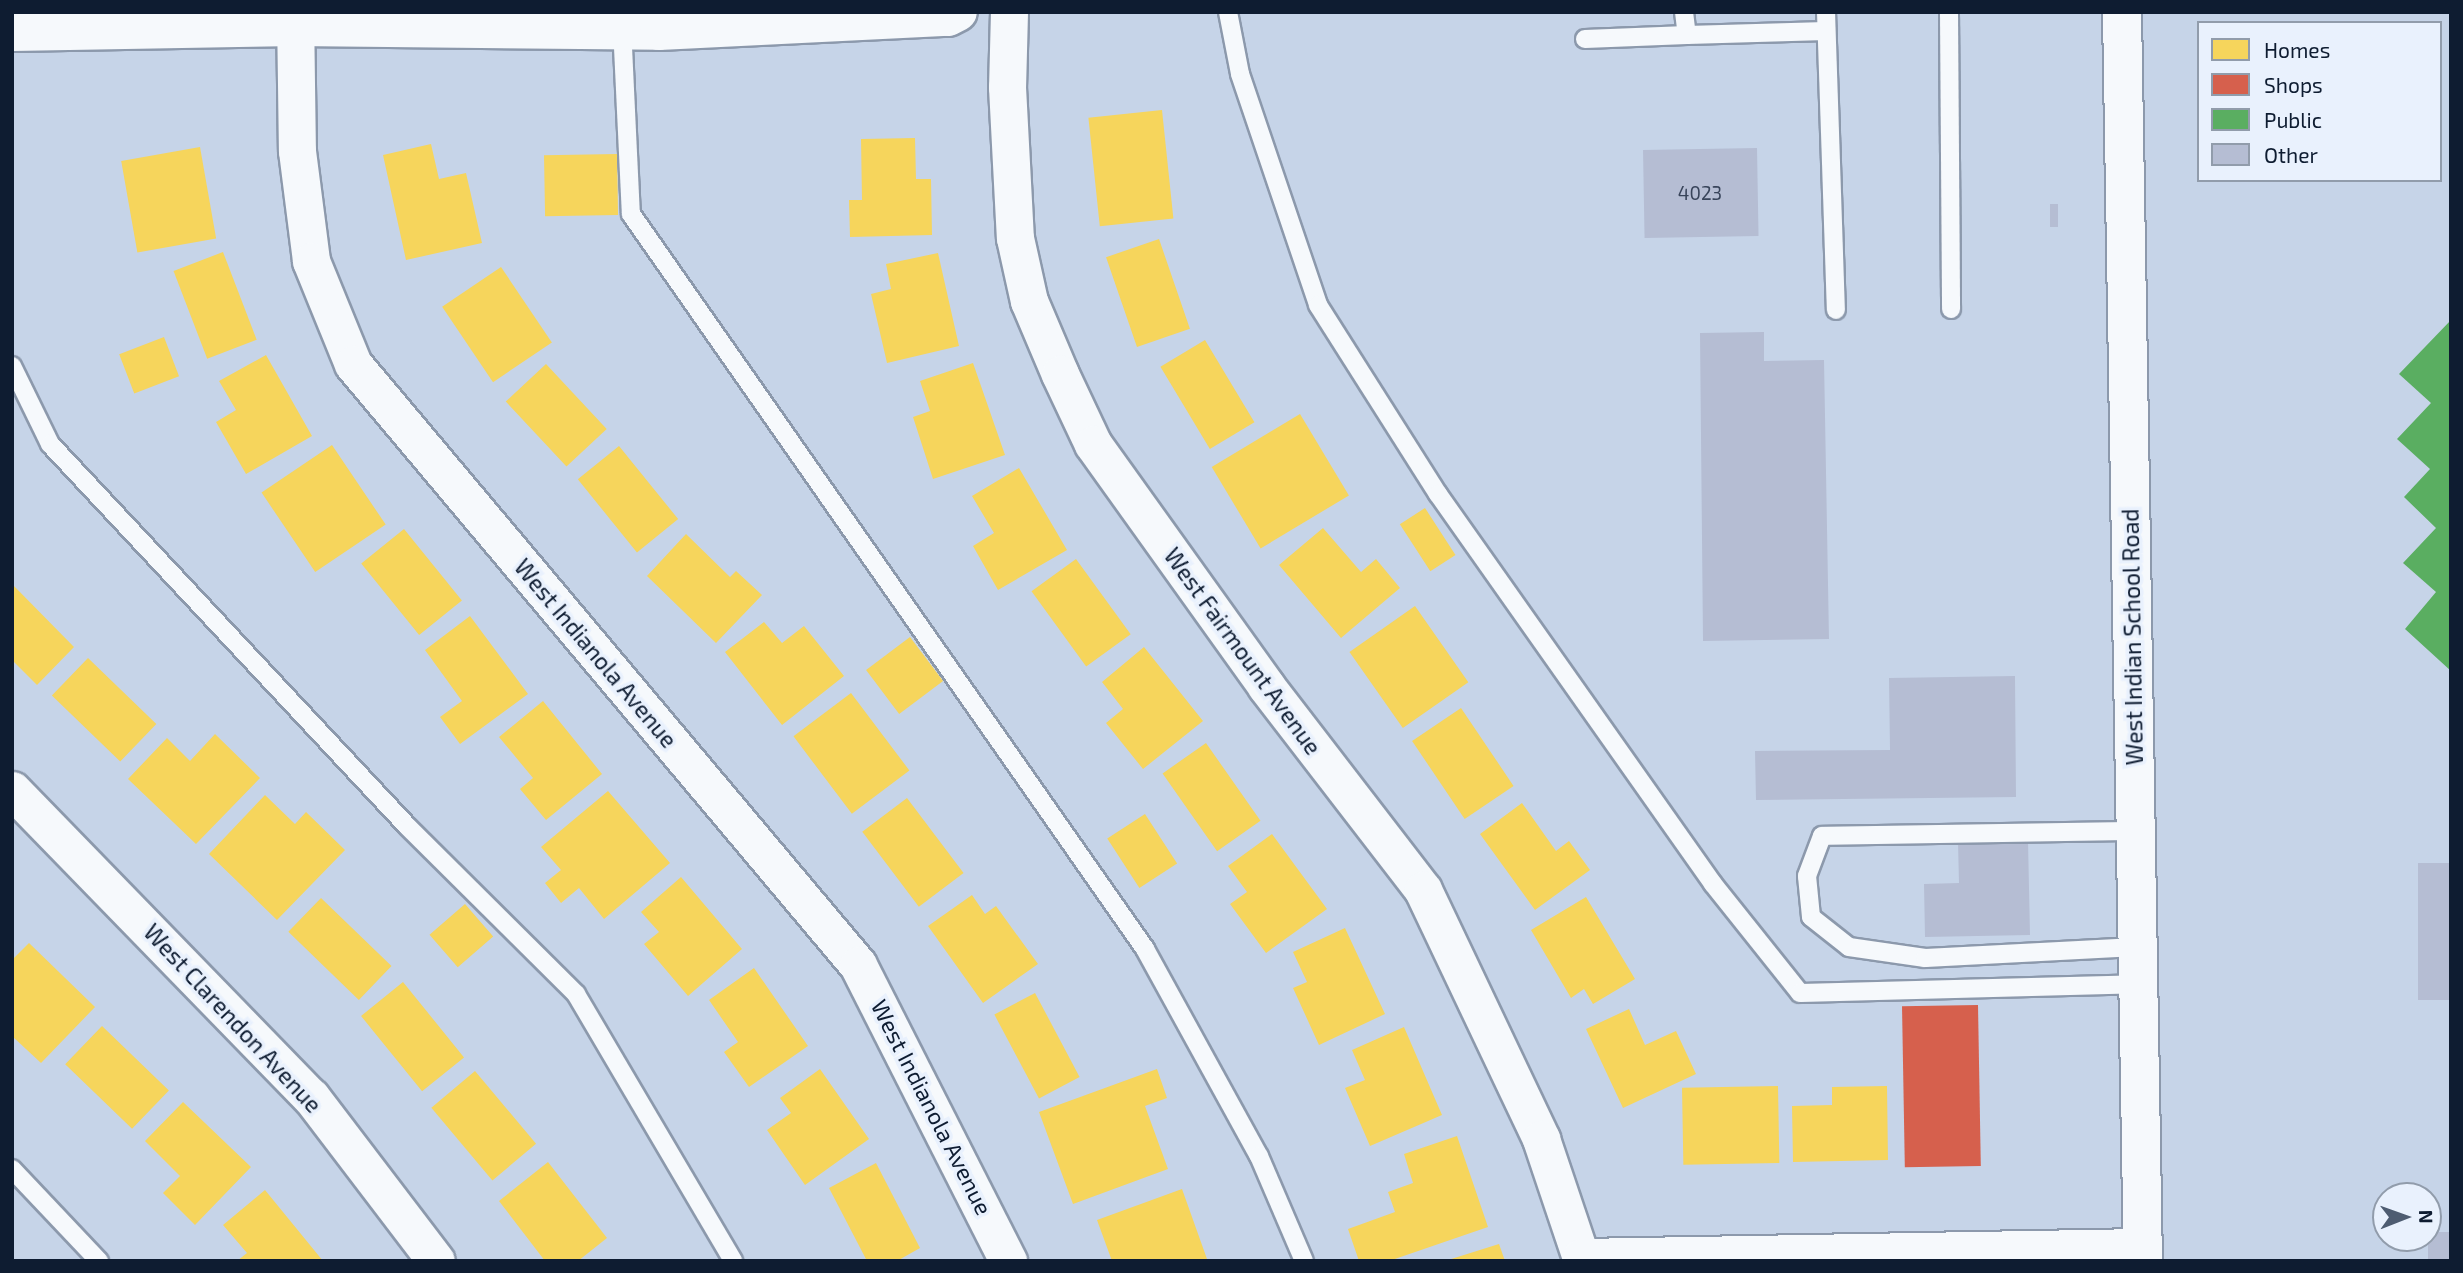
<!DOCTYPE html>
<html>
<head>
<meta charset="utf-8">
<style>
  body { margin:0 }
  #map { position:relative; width:2463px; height:1273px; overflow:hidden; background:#c6d4e8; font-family:"Exo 2",sans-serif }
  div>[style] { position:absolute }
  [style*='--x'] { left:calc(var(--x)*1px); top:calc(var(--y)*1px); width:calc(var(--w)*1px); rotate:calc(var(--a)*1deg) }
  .homes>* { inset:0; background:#f6d55c; transform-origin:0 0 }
  .shops>* { inset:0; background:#d6604d; transform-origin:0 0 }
  .public>* { inset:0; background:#5aae61 }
  .building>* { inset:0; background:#b5bdd3; transform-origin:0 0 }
  .roads { filter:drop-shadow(2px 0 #8c99ac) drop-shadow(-2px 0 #8c99ac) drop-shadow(0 2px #8c99ac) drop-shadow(0 -2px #8c99ac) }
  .service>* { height:18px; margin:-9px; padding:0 9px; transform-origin:9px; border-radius:9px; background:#f6f9fc }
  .minor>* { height:37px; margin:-18.5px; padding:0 18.5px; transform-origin:18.5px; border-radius:18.5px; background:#f6f9fc }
  .tertiary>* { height:38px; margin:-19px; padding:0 19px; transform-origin:19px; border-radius:19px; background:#f6f9fc }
  .secondary>* { height:38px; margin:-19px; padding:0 19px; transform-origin:19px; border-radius:19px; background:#f6f9fc }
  span { translate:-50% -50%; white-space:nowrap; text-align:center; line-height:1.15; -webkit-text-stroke:7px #e9f1fd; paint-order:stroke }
  .number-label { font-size:19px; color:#38445a }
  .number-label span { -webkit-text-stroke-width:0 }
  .street-label { font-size:23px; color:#0e1c31 }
  .frame { position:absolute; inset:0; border:14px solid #0e1c31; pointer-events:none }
  .legend { position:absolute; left:2197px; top:21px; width:245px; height:161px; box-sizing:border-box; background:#e9f1fd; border:2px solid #919cab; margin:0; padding:9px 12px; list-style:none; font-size:21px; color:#0e1c31 }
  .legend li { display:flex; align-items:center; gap:14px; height:35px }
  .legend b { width:35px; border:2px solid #919cab }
  .north { position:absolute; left:2372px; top:1182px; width:70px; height:70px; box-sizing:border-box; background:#e9f1fd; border:2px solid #919cab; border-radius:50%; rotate:89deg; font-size:19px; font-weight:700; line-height:28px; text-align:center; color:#0e1c31 }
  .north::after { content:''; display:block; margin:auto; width:24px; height:32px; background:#4e5c71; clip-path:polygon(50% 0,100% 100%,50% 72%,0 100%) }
</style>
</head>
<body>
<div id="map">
  <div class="homes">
    <div style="left:1162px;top:110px;width:109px;height:74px;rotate:84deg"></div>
    <div style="clip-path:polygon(915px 138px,916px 179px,931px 179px,932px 235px,850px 237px,849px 200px,862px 200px,861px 139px)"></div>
    <div style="clip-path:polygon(431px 144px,439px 179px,466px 173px,482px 243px,406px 260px,383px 155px)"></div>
    <div style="left:200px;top:147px;width:93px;height:80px;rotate:80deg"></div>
    <div style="left:617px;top:154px;width:61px;height:73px;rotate:89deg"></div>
    <div style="left:1159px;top:239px;width:95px;height:56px;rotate:71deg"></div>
    <div style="left:223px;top:252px;width:94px;height:53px;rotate:69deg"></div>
    <div style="clip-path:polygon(938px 253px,959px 346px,887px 363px,871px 294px,891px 289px,886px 264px)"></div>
    <div style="left:501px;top:267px;width:91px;height:71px;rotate:56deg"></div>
    <div style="left:164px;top:337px;width:42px;height:48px;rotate:69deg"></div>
    <div style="left:1205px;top:340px;width:96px;height:52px;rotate:59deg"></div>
    <div style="clip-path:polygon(266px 355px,312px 436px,246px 474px,216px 422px,236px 410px,219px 381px)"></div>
    <div style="clip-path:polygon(973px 363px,1005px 455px,933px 479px,913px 417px,930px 411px,920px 381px)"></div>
    <div style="left:546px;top:364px;width:89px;height:55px;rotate:47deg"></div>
    <div style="left:1300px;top:414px;width:95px;height:103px;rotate:59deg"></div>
    <div style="left:332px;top:445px;width:96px;height:85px;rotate:56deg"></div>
    <div style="left:619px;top:446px;width:94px;height:53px;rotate:51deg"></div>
    <div style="clip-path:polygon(1019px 468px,1067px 550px,998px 590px,973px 546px,994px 533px,972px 496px)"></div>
    <div style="left:1425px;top:508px;width:56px;height:30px;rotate:57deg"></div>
    <div style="clip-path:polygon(1323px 528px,1361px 572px,1376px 559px,1400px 588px,1341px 638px,1279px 565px)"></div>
    <div style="left:404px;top:529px;width:92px;height:55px;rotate:51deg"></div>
    <div style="clip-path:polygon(686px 534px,730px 577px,736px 571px,762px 595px,716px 643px,647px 576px)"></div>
    <div style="left:1076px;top:559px;width:93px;height:55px;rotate:54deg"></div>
    <div style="clip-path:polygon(12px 584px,74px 647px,37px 685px,12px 660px)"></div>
    <div style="left:1415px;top:606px;width:93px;height:80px;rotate:55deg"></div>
    <div style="clip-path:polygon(470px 616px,528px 694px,460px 744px,440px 717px,462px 701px,425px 650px)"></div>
    <div style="clip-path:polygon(764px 622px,782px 643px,804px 626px,844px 676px,782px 725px,725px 652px)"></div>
    <div style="left:910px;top:637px;width:55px;height:55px;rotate:53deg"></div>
    <div style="clip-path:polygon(1144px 647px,1203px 721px,1143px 769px,1106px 723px,1123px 709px,1102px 682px)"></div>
    <div style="left:88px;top:658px;width:95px;height:52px;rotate:44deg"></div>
    <div style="left:851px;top:693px;width:97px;height:72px;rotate:53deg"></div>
    <div style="clip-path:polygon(543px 701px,602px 774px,546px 820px,520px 789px,533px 778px,499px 737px)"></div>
    <div style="left:1461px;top:708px;width:94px;height:59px;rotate:56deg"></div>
    <div style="clip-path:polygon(215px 734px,260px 778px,196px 844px,128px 779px,167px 738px,190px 761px)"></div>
    <div style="left:1206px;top:743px;width:95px;height:53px;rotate:55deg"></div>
    <div style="clip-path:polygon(608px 791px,670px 863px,604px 919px,579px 888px,561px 903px,545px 883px,561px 870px,541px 847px)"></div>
    <div style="clip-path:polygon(265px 795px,295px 824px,306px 812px,345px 850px,277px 920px,209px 854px)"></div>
    <div style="left:907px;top:798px;width:94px;height:56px;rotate:53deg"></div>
    <div style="clip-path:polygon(1522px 803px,1556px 851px,1569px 841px,1590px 870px,1535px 910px,1480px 834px)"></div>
    <div style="left:1145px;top:814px;width:59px;height:45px;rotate:57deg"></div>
    <div style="clip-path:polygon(1272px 834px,1327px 909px,1266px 953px,1230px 904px,1247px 892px,1228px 866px)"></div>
    <div style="clip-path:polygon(681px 877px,742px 949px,688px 996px,644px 944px,659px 932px,641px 912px)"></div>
    <div style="clip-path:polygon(972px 895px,985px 914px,996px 906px,1038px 964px,983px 1003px,928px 926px)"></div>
    <div style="clip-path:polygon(1586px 897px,1635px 979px,1593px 1004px,1584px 989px,1571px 998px,1531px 930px)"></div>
    <div style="left:321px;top:898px;width:98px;height:47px;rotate:44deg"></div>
    <div style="left:465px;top:904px;width:43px;height:47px;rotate:49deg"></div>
    <div style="clip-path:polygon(1345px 928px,1385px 1014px,1319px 1045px,1293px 988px,1307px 982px,1293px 952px)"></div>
    <div style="clip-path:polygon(29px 943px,95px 1007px,41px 1063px,12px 1036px,12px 960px)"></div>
    <div style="clip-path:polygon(754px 968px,808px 1046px,749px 1087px,724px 1052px,738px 1042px,709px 1000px)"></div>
    <div style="left:403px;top:982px;width:97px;height:54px;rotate:51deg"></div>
    <div style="left:1035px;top:993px;width:95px;height:46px;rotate:62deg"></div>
    <div style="clip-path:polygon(1629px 1009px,1645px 1045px,1676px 1031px,1696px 1074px,1623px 1108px,1586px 1029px)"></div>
    <div style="left:102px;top:1026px;width:93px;height:53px;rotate:44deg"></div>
    <div style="clip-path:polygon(1404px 1027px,1442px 1115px,1370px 1146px,1345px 1088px,1365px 1080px,1352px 1050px)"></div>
    <div style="clip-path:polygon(820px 1069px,869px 1139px,805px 1185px,767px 1130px,791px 1113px,780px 1098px)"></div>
    <div style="clip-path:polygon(1157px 1069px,1167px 1098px,1145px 1106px,1168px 1169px,1073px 1204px,1039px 1112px)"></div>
    <div style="left:475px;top:1071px;width:95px;height:57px;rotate:50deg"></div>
    <div style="left:1778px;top:1086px;width:77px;height:96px;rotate:89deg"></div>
    <div style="clip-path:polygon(1887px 1086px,1888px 1160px,1793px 1162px,1792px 1106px,1832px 1105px,1832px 1087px)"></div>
    <div style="clip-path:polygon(183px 1102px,251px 1167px,195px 1225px,163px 1193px,180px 1176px,145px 1141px)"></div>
    <div style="clip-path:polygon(1457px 1136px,1488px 1227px,1389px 1261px,1359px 1261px,1348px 1229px,1395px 1212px,1388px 1192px,1413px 1183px,1404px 1154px)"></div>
    <div style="clip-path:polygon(548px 1162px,607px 1238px,578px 1261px,545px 1261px,499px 1201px)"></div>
    <div style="clip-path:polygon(876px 1163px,920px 1248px,897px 1261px,867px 1261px,829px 1188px)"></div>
    <div style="clip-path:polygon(1182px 1189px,1207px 1259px,1112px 1261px,1097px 1220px)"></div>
    <div style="clip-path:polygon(265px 1190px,323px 1261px,237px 1261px,247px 1253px,223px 1225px)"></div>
    <div style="clip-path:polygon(1499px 1244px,1505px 1261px,1448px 1261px,1448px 1260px)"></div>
  </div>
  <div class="shops">
    <div style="left:1978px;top:1005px;width:161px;height:76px;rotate:89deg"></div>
  </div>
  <div class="public">
    <div style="clip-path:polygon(2451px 320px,2451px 671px,2405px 629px,2436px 592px,2403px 563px,2436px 528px,2404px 497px,2430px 469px,2397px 439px,2431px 403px,2399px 374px)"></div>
  </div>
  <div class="building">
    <div style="left:1757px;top:148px;width:88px;height:114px;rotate:89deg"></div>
    <div style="left:2050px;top:204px;width:8px;height:23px"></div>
    <div style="clip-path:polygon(1764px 332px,1764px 361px,1824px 360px,1829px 639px,1703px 641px,1700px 333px)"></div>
    <div style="clip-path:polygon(2015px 676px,2016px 797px,1756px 800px,1755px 751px,1890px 750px,1889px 678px)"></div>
    <div style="clip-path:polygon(2028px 841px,2030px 935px,1925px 937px,1924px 884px,1959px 883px,1958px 842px)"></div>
    <div style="left:2418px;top:863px;width:33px;height:137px"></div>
    <div style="left:2451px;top:1232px;width:29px;height:23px;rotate:90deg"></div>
  </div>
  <div class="roads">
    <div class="service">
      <div style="--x:1228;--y:12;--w:63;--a:79"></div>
      <div style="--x:1240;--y:74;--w:244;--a:71.3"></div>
      <div style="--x:1318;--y:305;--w:224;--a:57.6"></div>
      <div style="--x:1438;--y:494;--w:477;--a:54.8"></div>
      <div style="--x:1713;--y:884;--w:139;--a:51.4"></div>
      <div style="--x:1800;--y:993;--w:338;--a:-1.5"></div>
      <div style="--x:1684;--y:12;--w:23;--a:83"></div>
      <div style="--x:1687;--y:35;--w:139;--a:-1.6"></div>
      <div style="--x:1826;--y:12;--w:298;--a:88.1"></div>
      <div style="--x:1949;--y:12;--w:297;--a:89.6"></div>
      <div style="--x:622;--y:26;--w:188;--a:87.3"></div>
      <div style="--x:631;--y:214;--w:897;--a:55.03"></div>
      <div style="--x:1145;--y:949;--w:236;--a:61.2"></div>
      <div style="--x:1259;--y:1156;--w:114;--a:66.8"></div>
      <div style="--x:1585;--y:39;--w:102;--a:-2.2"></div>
      <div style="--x:12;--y:366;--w:87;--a:64"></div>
      <div style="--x:50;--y:444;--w:524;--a:46.93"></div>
      <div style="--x:408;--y:827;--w:237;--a:44.8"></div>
      <div style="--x:576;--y:994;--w:310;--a:59.5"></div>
      <div style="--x:2135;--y:831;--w:313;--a:179.1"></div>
      <div style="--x:1822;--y:836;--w:43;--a:110.6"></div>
      <div style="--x:1807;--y:876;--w:41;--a:84.4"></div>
      <div style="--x:1811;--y:917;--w:48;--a:38.3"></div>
      <div style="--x:1849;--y:947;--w:77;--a:8.2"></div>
      <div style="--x:1925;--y:958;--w:212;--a:-3"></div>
      <div style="--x:12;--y:1169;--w:127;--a:46.6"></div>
    </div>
    <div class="minor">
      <div style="--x:295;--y:12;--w:139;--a:89.2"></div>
      <div style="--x:297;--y:151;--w:111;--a:82.7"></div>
      <div style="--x:311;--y:261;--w:111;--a:67.8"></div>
      <div style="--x:353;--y:364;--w:785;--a:49.96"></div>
      <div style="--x:858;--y:965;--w:332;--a:63.1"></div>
      <div style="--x:1009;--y:12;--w:75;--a:91.5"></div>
      <div style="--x:1007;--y:87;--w:151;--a:87"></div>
      <div style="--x:1015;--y:238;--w:65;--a:77.5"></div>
      <div style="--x:1029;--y:301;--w:79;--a:67"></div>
      <div style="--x:1060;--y:374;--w:77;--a:64.8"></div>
      <div style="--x:1093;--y:444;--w:297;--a:54.4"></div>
      <div style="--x:1266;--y:686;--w:257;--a:52.4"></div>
      <div style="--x:1423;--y:890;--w:276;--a:64.6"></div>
      <div style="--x:1541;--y:1139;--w:129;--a:71.4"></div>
      <div style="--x:12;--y:790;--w:429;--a:45.8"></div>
      <div style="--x:311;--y:1097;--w:206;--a:52.7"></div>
      <div style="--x:1581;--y:1257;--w:561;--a:-1.02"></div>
    </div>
    <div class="tertiary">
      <div style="--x:12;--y:32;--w:283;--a:-1"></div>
      <div style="--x:295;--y:27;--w:364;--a:0.6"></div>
      <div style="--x:659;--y:31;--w:289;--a:-2.8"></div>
      <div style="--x:948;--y:17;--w:11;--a:-27"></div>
    </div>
    <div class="secondary">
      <div style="--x:2122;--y:12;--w:1249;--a:89.04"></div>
    </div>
  </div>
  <div class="number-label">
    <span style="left:1700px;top:193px">4023</span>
  </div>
  <div class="street-label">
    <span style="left:2132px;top:637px;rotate:-91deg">West Indian School Road</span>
    <span style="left:1243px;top:651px;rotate:54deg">West Fairmount Avenue</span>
    <span style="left:596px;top:653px;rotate:50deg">West Indianola Avenue</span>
    <span style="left:233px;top:1018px;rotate:47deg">West Clarendon Avenue</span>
    <span style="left:932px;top:1107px;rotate:63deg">West Indianola Avenue</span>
  </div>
  <div class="frame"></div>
  <ul class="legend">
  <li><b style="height:19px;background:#f6d55c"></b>Homes</li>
  <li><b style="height:19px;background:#d6604d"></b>Shops</li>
  <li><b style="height:19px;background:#5aae61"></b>Public</li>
  <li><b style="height:19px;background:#b5bdd3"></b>Other</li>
  </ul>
  <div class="north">N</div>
</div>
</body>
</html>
